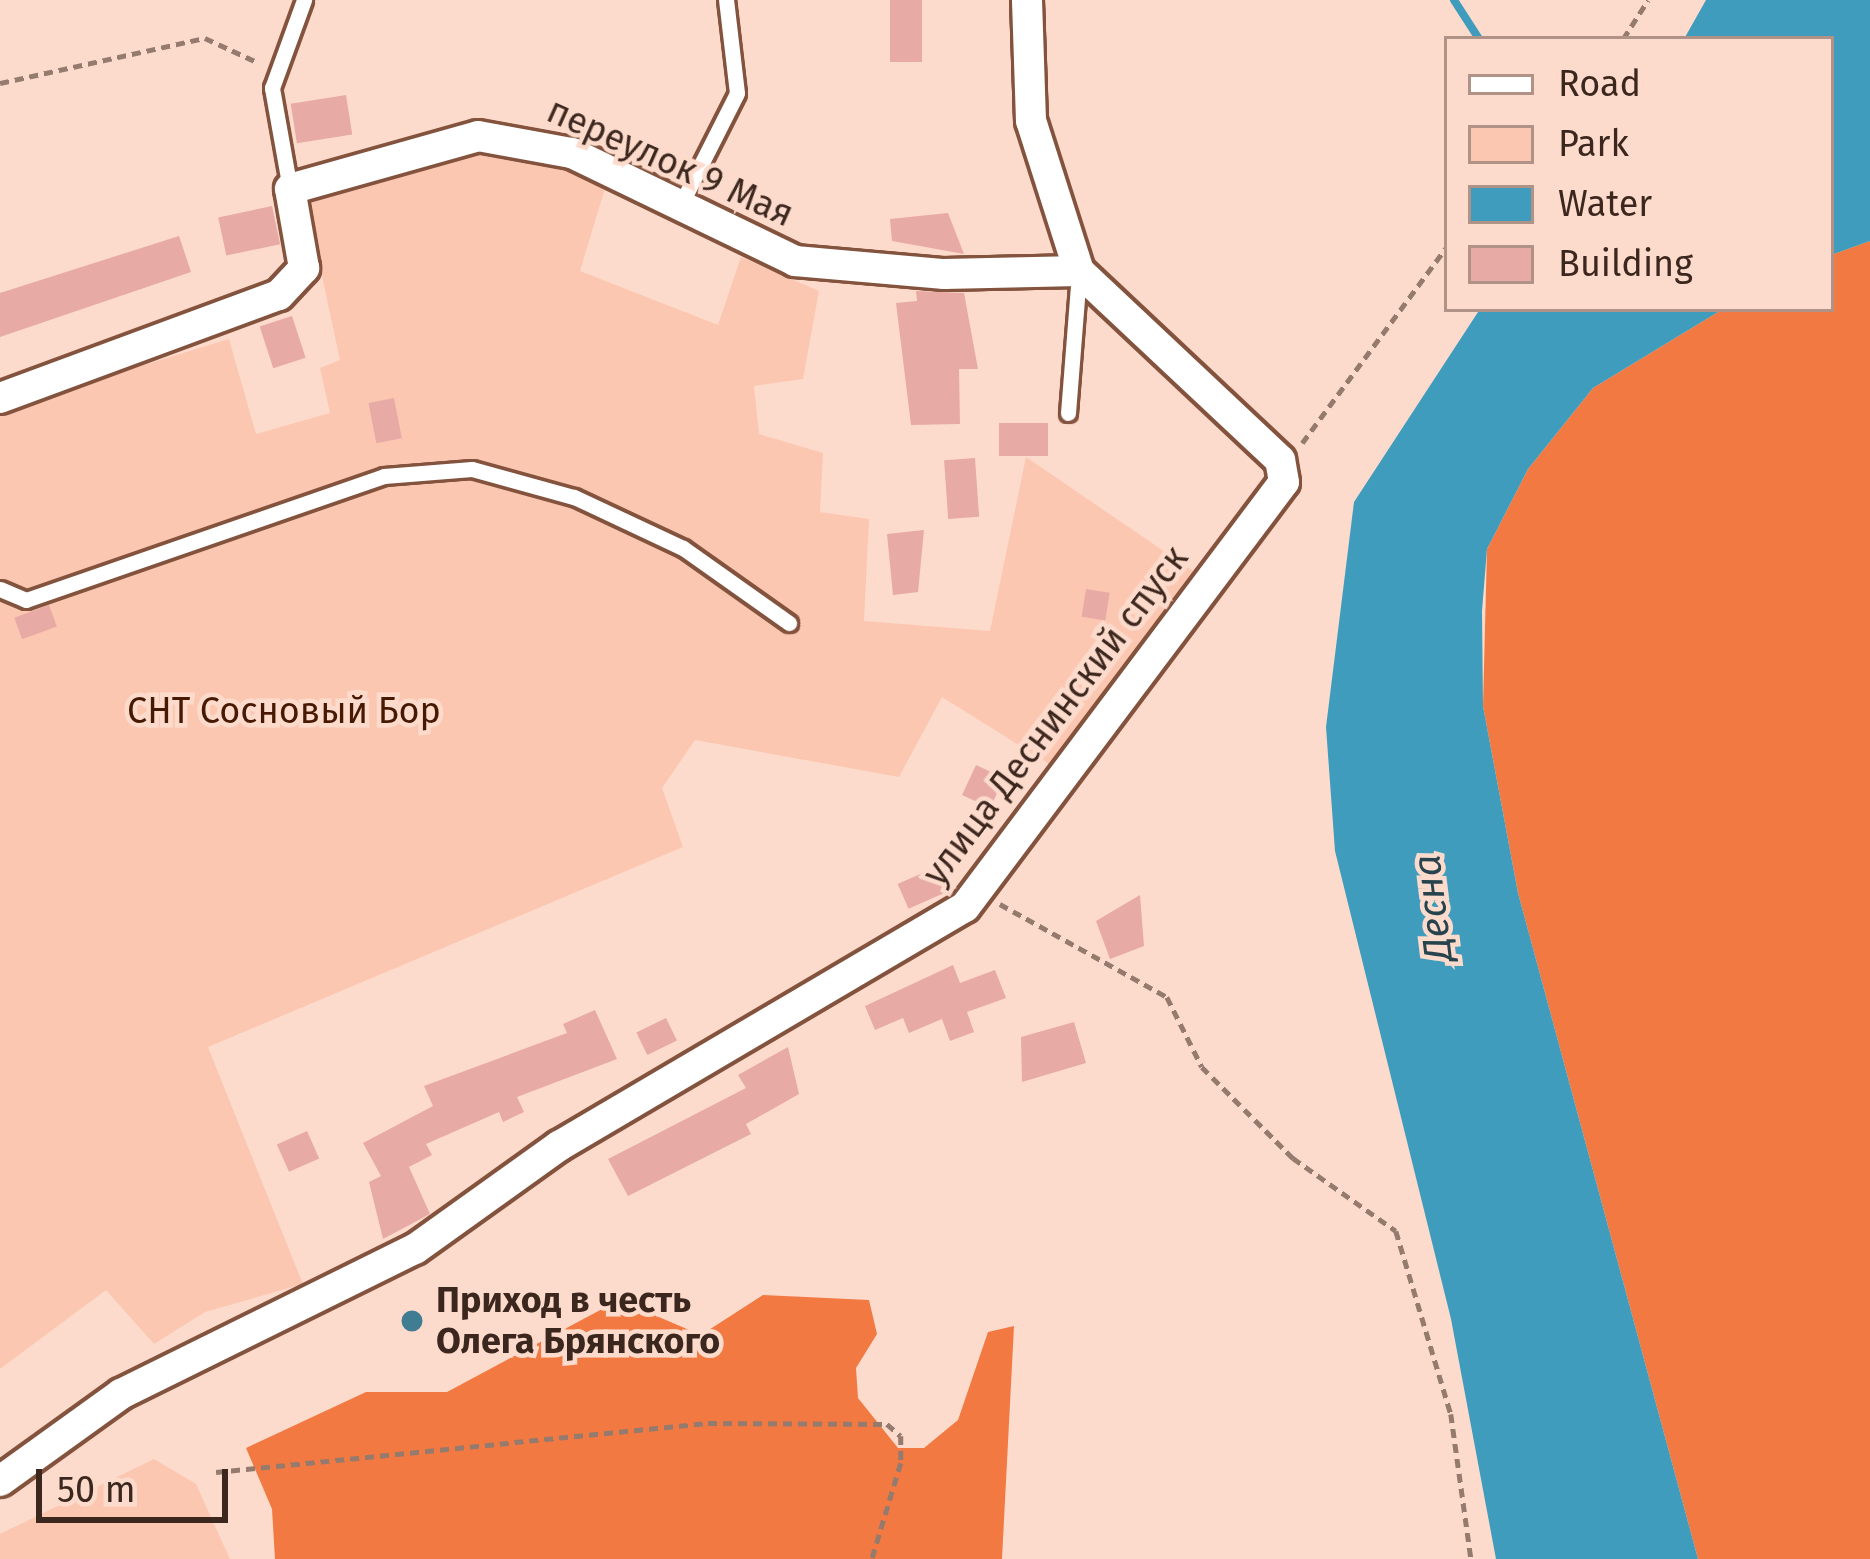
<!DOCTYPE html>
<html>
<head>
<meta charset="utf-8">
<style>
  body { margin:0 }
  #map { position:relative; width:1870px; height:1559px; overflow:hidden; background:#fddbcc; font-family:"Fira Sans",sans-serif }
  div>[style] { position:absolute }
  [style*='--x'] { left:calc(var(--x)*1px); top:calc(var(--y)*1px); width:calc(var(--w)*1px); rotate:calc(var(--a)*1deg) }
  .green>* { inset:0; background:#fcc7b1 }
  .forest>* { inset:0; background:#f27941 }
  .water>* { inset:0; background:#3f9cbc }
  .stream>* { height:8px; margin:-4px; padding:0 4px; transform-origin:4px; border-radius:4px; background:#3f9cbc }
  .building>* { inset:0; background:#e7aaa5; transform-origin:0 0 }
  .path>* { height:4.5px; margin-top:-2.25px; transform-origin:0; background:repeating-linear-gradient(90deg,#957a6e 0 9px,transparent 0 15px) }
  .roads { filter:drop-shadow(3px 0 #83533e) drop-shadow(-3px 0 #83533e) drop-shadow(0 3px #83533e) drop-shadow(0 -3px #83533e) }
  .service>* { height:15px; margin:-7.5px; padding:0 7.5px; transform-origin:7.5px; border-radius:7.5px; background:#fff }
  .minor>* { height:30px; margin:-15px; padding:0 15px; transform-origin:15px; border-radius:15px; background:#fff }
  .dots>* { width:33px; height:33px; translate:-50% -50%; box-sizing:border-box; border:6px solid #fddbcc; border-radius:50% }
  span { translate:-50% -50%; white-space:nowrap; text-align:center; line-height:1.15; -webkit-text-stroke:9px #fddbcc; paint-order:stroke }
  .street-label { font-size:36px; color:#3c271e }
  .park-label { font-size:36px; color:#471902 }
  .poi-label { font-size:36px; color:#3c271e; font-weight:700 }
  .left { translate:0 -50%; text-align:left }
  .water-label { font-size:39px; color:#27434e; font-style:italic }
  .legend { position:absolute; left:1444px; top:36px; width:390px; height:276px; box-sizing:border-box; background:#fddbcc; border:3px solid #b09386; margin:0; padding:15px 21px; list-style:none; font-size:36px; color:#3c271e }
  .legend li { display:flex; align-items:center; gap:24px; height:60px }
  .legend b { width:60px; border:3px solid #b09386 }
  .scale { position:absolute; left:36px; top:1469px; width:192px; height:54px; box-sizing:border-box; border:6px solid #3c271e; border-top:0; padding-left:15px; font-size:36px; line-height:42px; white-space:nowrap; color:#3c271e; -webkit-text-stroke:9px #fddbcc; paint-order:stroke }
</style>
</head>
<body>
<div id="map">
  <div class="green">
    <div style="clip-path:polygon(476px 150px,528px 154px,606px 185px,580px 271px,718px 325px,741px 257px,819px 291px,803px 379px,754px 386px,759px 434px,823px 453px,820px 512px,869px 519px,864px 621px,990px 631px,1026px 457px,1196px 573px,1049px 764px,942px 697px,899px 777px,695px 740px,662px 788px,683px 847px,208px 1047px,303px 1284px,205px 1312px,154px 1344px,106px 1290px,0 1369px,0 409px,229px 339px,256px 434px,330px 413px,320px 368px,340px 360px,305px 197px)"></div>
    <div style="clip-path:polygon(154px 1459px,196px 1484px,230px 1559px,0 1559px,0 1534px)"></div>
  </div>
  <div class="forest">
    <div style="clip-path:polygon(1870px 241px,1870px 1559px,1698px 1559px,1518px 893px,1483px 706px,1487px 549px,1528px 469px,1593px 388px,1723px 309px,1831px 309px,1831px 255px)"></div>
    <div style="clip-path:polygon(763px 1295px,869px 1300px,877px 1334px,856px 1368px,858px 1398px,898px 1448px,924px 1448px,958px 1420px,988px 1332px,1014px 1326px,1002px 1559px,275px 1559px,272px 1509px,246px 1448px,366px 1392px,447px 1392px,619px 1300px,701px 1335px)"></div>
  </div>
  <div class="water">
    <div style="clip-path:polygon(1706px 0,1870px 0,1870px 241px,1831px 255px,1831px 39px,1684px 39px)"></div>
    <div style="clip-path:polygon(1480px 309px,1723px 309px,1593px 388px,1528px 469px,1487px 549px,1482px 611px,1483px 706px,1518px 893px,1698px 1559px,1496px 1559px,1451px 1319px,1335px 851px,1326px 727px,1354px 502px)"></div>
  </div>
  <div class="stream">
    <div style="--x:1454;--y:0;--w:46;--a:57.3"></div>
  </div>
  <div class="building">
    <div style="left:890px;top:0;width:32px;height:62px"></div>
    <div style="left:346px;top:95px;width:40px;height:56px;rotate:81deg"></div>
    <div style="left:272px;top:206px;width:39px;height:55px;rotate:78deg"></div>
    <div style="clip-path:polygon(948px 213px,964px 254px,892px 241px,890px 219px)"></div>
    <div style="clip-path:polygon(179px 236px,191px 272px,0 337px,0 293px)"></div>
    <div style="clip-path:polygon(916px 291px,964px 293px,978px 369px,959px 369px,960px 424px,911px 425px,896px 303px,917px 301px)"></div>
    <div style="left:292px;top:316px;width:44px;height:34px;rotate:72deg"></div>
    <div style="left:394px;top:398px;width:41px;height:26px;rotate:79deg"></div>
    <div style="left:1048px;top:423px;width:33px;height:49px;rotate:90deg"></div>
    <div style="left:975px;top:458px;width:59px;height:31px;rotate:86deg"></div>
    <div style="clip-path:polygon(924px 530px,918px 592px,893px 595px,887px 534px)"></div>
    <div style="left:1086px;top:589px;width:24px;height:28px;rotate:9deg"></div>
    <div style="left:49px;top:605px;width:23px;height:37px;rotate:70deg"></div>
    <div style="left:976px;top:765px;width:31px;height:33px;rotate:25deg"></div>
    <div style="left:936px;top:867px;width:27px;height:42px;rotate:66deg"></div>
    <div style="clip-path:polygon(1140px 895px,1144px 946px,1110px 959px,1096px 921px)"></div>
    <div style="clip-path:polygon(953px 965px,960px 983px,995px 970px,1006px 998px,967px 1012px,974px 1032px,950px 1041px,942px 1019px,909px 1033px,903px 1018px,875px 1030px,865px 1006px)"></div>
    <div style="clip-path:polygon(595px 1010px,617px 1059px,517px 1097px,524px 1112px,503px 1122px,499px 1112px,426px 1144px,432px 1155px,409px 1167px,430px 1214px,383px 1239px,369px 1182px,381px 1176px,363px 1143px,433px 1106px,424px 1086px,567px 1033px,563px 1024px)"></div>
    <div style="left:666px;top:1018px;width:25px;height:33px;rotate:64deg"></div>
    <div style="clip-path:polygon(1074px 1022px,1086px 1063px,1022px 1082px,1021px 1037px)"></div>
    <div style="clip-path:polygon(788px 1047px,799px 1094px,746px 1124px,751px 1134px,628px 1196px,608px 1159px,746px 1088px,738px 1075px)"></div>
    <div style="left:307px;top:1131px;width:30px;height:33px;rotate:66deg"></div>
  </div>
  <div class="path">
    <div style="--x:1623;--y:39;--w:46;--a:-57.3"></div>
    <div style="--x:0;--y:83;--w:210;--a:-12.4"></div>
    <div style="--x:205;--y:38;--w:57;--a:24.8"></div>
    <div style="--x:1302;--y:443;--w:245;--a:-53.6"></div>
    <div style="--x:1000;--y:904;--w:191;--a:29.1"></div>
    <div style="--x:1167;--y:997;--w:78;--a:63.4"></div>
    <div style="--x:1202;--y:1067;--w:129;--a:45"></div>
    <div style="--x:1293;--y:1158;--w:126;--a:35.3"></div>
    <div style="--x:1396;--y:1231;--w:191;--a:73.3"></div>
    <div style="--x:1451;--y:1414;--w:146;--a:82.1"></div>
    <div style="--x:216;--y:1472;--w:494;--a:-5.7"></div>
    <div style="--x:708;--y:1423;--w:179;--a:0.3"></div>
    <div style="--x:887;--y:1424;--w:18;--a:41"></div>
    <div style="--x:901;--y:1436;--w:27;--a:90"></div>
    <div style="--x:901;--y:1463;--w:100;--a:106.8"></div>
  </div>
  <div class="roads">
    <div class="service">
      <div style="--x:290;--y:189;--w:103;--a:-100.1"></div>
      <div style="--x:272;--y:88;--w:94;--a:-70"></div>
      <div style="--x:681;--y:204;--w:124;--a:-63.2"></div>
      <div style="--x:737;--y:93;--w:94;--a:-96.7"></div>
      <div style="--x:1068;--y:413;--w:139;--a:-85.5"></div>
      <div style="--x:0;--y:589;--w:28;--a:23"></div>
      <div style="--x:26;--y:600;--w:379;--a:-19.1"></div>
      <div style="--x:384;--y:476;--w:88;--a:-4.5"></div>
      <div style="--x:472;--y:469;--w:106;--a:15.4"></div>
      <div style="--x:574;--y:497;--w:120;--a:25.1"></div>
      <div style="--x:683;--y:548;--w:130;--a:35.3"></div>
    </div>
    <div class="minor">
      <div style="--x:0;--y:398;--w:297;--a:-20.3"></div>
      <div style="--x:279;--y:295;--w:37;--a:-47"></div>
      <div style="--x:304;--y:268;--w:80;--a:-100"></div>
      <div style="--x:290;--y:189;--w:195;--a:-15.7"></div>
      <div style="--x:478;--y:136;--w:96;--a:10.3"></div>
      <div style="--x:572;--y:153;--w:248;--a:25.8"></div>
      <div style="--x:795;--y:261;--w:150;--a:5"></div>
      <div style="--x:944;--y:274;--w:135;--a:-1.3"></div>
      <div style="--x:0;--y:1481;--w:149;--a:-35.7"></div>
      <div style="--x:121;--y:1394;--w:328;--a:-26.3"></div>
      <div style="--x:415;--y:1249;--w:177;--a:-35.6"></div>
      <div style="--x:559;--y:1146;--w:471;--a:-30.5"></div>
      <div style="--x:965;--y:907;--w:531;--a:-53.11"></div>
      <div style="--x:1284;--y:482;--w:22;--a:-100"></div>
      <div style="--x:1280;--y:460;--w:276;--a:-136.8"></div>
      <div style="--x:1079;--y:271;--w:157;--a:-107.7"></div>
      <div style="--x:1031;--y:121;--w:121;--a:-91.9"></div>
    </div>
  </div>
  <div class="dots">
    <div style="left:412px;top:1321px;background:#407d93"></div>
  </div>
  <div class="street-label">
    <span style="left:670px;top:163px;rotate:24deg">переулок 9 Мая</span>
    <span style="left:1056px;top:716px;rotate:-53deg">улица Деснинский спуск</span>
  </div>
  <div class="park-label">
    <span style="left:284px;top:712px">СНТ Сосновый Бор</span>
  </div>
  <div class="poi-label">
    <span class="left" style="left:436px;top:1321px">Приход в честь<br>Олега Брянского</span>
  </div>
  <div class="water-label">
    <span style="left:1433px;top:908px;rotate:-97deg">Десна</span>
  </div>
  <ul class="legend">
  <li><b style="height:15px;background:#fff"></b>Road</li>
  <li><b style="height:33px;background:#fcc7b1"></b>Park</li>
  <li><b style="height:33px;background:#3f9cbc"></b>Water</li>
  <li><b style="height:33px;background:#e7aaa5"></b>Building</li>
  </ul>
  <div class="scale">50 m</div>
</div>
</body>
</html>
